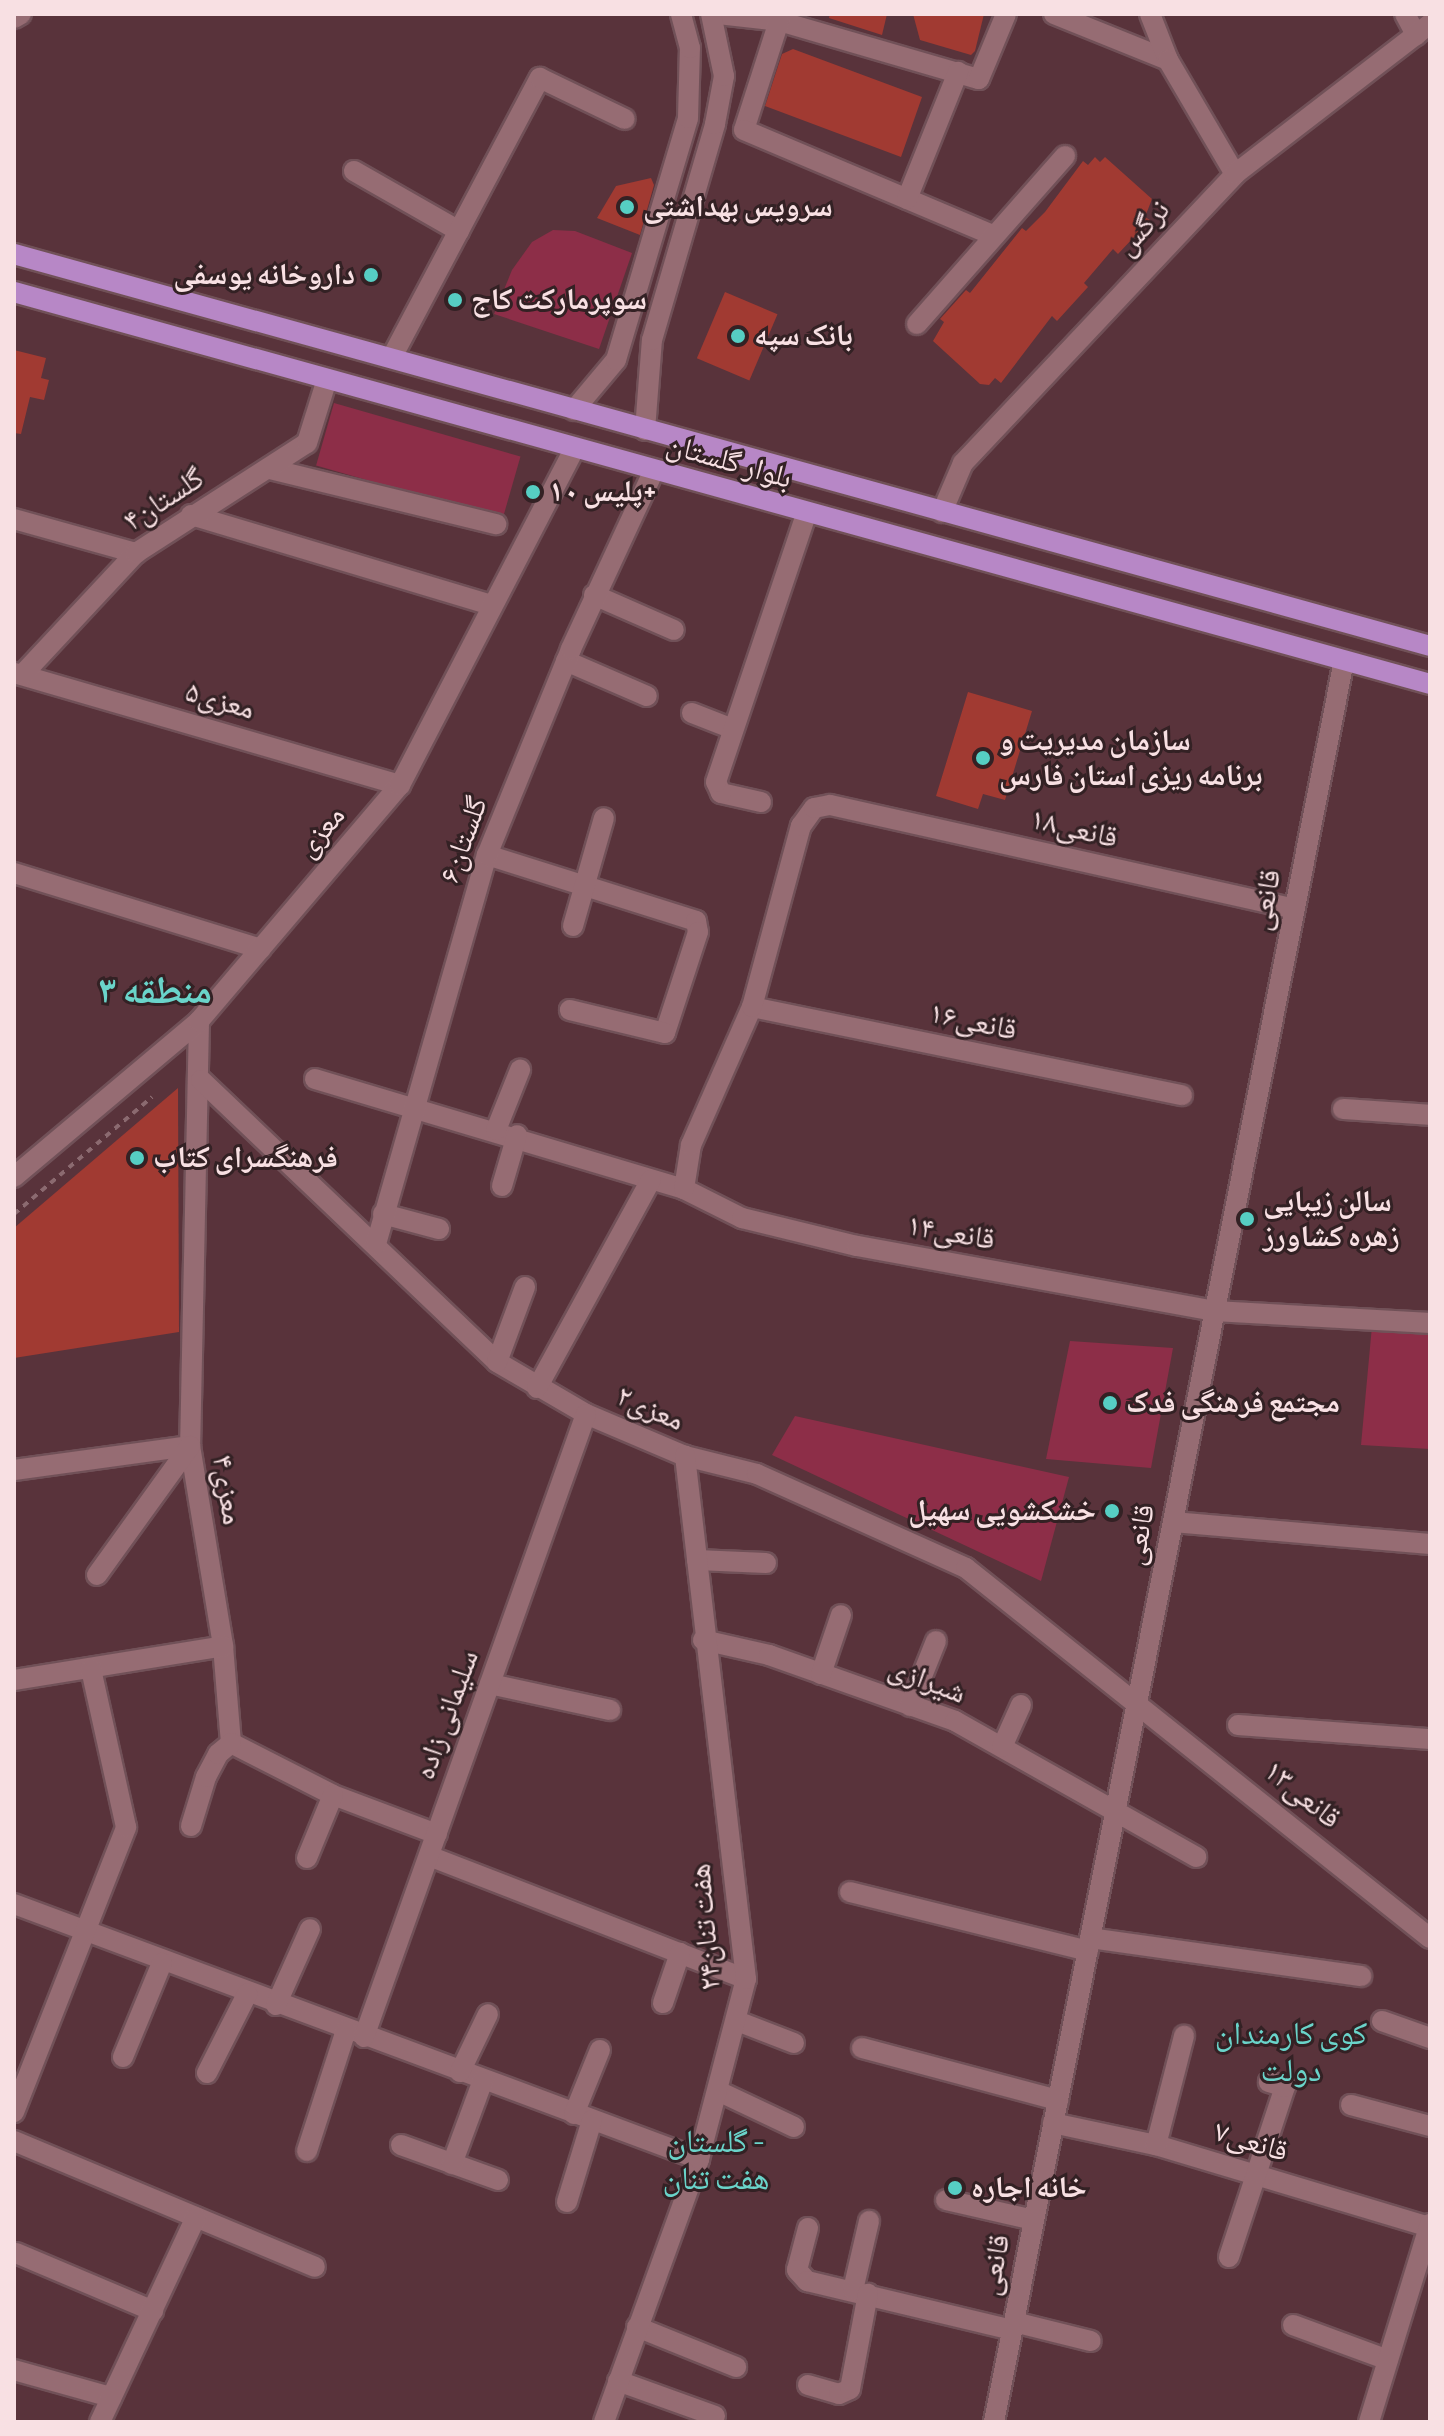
<!DOCTYPE html>
<html>
<head>
<meta charset="utf-8">
<style>
  body { margin:0 }
  #map { position:relative; width:1444px; height:2436px; overflow:hidden; background:#59333b; font-family:"Sofia Sans Condensed","Noto Naskh Arabic",sans-serif }
  div>[style] { position:absolute }
  [style*='--x'] { left:calc(var(--x)*1px); top:calc(var(--y)*1px); width:calc(var(--w)*1px); rotate:calc(var(--a)*1deg) }
  .green>* { inset:0; background:#8d2e48; transform-origin:0 0 }
  .building>* { inset:0; background:#a13a32; transform-origin:0 0 }
  .path>* { height:4px; margin-top:-2px; transform-origin:0; background:repeating-linear-gradient(90deg,#8b6a70 0 6px,transparent 0 12px) }
  .roads { filter:drop-shadow(2px 0 #715158) drop-shadow(-2px 0 #715158) drop-shadow(0 2px #715158) drop-shadow(0 -2px #715158) }
  .minor>* { height:20px; margin:-10px; padding:0 10px; transform-origin:10px; border-radius:10px; background:#966c73 }
  .major>* { height:20px; margin:-10px; padding:0 10px; transform-origin:10px; border-radius:10px; background:#b787c6 }
  .dots>* { width:22px; height:22px; translate:-50% -50%; box-sizing:border-box; border:4px solid #332124; border-radius:50% }
  span { translate:-50% -50%; white-space:nowrap; text-align:center; line-height:1.15; -webkit-text-stroke:6px #332124; paint-order:stroke }
  .poi-label { font-size:30px; color:#f8e0e3; font-weight:700 }
  .left { translate:0 -50%; text-align:left }
  .right { translate:-100% -50%; text-align:right }
  .street-label { font-size:30px; color:#f8e0e3 }
  .neighbourhood-label { font-size:32px; color:#6ad4ca }
  .district-label { font-size:38px; color:#6ad4ca; font-weight:700 }
  .frame { position:absolute; inset:0; border:16px solid #f8e0e3; pointer-events:none }
</style>
</head>
<body>
<div id="map">
  <div class="green">
    <div style="clip-path:polygon(553px 230px,575px 231px,632px 253px,599px 349px,494px 314px,512px 270px,532px 242px)"></div>
    <div style="left:334px;top:403px;width:194px;height:65px;rotate:16deg"></div>
    <div style="clip-path:polygon(1372px 1326px,1430px 1328px,1430px 1449px,1361px 1445px)"></div>
    <div style="clip-path:polygon(1070px 1341px,1173px 1348px,1151px 1468px,1046px 1459px)"></div>
    <div style="clip-path:polygon(795px 1416px,1069px 1477px,1041px 1581px,772px 1455px)"></div>
  </div>
  <div class="building">
    <div style="clip-path:polygon(830px 14px,887px 14px,882px 35px,829px 18px)"></div>
    <div style="clip-path:polygon(913px 14px,984px 14px,975px 51px,971px 55px,920px 40px)"></div>
    <div style="clip-path:polygon(793px 49px,922px 97px,901px 157px,765px 106px,782px 54px)"></div>
    <div style="clip-path:polygon(1095px 157px,1100px 162px,1105px 157px,1152px 199px,1145px 217px,1150px 220px,1118px 254px,1113px 249px,1084px 283px,1088px 287px,1057px 321px,1052px 316px,1001px 383px,995px 378px,989px 385px,980px 384px,933px 341px,944px 322px,940px 319px,966px 290px,970px 293px,1022px 228px,1026px 231px,1045px 212px,1083px 161px,1088px 165px)"></div>
    <div style="clip-path:polygon(651px 178px,654px 185px,640px 235px,597px 218px,616px 186px)"></div>
    <div style="left:725px;top:292px;width:57px;height:72px;rotate:23deg"></div>
    <div style="clip-path:polygon(14px 350px,46px 358px,41px 378px,49px 380px,44px 400px,30px 397px,21px 434px,14px 433px)"></div>
    <div style="clip-path:polygon(968px 692px,1032px 711px,1005px 800px,983px 794px,978px 809px,936px 796px)"></div>
    <div style="clip-path:polygon(178px 1088px,179px 1332px,14px 1358px,14px 1228px)"></div>
  </div>
  <div class="path">
    <div style="--x:14;--y:1214;--w:181;--a:-40.3"></div>
  </div>
  <div class="roads">
    <div class="minor">
      <div style="--x:718;--y:14;--w:61;--a:6.5"></div>
      <div style="--x:779;--y:21;--w:208;--a:16.2"></div>
      <div style="--x:979;--y:79;--w:70;--a:-67.4"></div>
      <div style="--x:1054;--y:14;--w:123;--a:22"></div>
      <div style="--x:1150;--y:14;--w:49;--a:68.6"></div>
      <div style="--x:1168;--y:60;--w:132;--a:59.6"></div>
      <div style="--x:1405;--y:14;--w:24;--a:62"></div>
      <div style="--x:14;--y:18;--w:8;--a:-30"></div>
      <div style="--x:779;--y:21;--w:114;--a:107.8"></div>
      <div style="--x:744;--y:130;--w:269;--a:22.9"></div>
      <div style="--x:354;--y:171;--w:121;--a:29.7"></div>
      <div style="--x:907;--y:199;--w:137;--a:-68.1"></div>
      <div style="--x:917;--y:324;--w:224;--a:-48.6"></div>
      <div style="--x:392;--y:357;--w:316;--a:-62.1"></div>
      <div style="--x:540;--y:78;--w:94;--a:25.8"></div>
      <div style="--x:574;--y:410;--w:65;--a:-50"></div>
      <div style="--x:616;--y:360;--w:252;--a:-73.4"></div>
      <div style="--x:688;--y:118;--w:70;--a:-88.4"></div>
      <div style="--x:690;--y:48;--w:35;--a:-105"></div>
      <div style="--x:645;--y:430;--w:90;--a:-85.6"></div>
      <div style="--x:652;--y:340;--w:225;--a:-73.7"></div>
      <div style="--x:715;--y:124;--w:49;--a:-79.4"></div>
      <div style="--x:724;--y:76;--w:63;--a:-101.8"></div>
      <div style="--x:270;--y:469;--w:233;--a:13.7"></div>
      <div style="--x:942;--y:512;--w:53;--a:-66.8"></div>
      <div style="--x:963;--y:463;--w:397;--a:-46.7"></div>
      <div style="--x:1235;--y:174;--w:246;--a:-37.6"></div>
      <div style="--x:191;--y:515;--w:313;--a:16.7"></div>
      <div style="--x:14;--y:519;--w:127;--a:15.6"></div>
      <div style="--x:594;--y:595;--w:87;--a:23.6"></div>
      <div style="--x:566;--y:661;--w:88;--a:23.4"></div>
      <div style="--x:14;--y:673;--w:402;--a:16.2"></div>
      <div style="--x:23;--y:674;--w:166;--a:-47"></div>
      <div style="--x:136;--y:553;--w:203;--a:-32.8"></div>
      <div style="--x:307;--y:443;--w:67;--a:-72.6"></div>
      <div style="--x:692;--y:713;--w:44;--a:21.3"></div>
      <div style="--x:761;--y:802;--w:41;--a:-167.3"></div>
      <div style="--x:721;--y:793;--w:12;--a:-114"></div>
      <div style="--x:716;--y:782;--w:282;--a:-71.4"></div>
      <div style="--x:487;--y:855;--w:219;--a:17.5"></div>
      <div style="--x:696;--y:921;--w:11;--a:80"></div>
      <div style="--x:698;--y:932;--w:106;--a:108.1"></div>
      <div style="--x:665;--y:1033;--w:98;--a:-166.4"></div>
      <div style="--x:14;--y:873;--w:258;--a:17.1"></div>
      <div style="--x:573;--y:926;--w:112;--a:-74"></div>
      <div style="--x:752;--y:1007;--w:439;--a:11.6"></div>
      <div style="--x:199;--y:1021;--w:425;--a:91.2"></div>
      <div style="--x:190;--y:1446;--w:203;--a:80.6"></div>
      <div style="--x:223;--y:1646;--w:97;--a:85.3"></div>
      <div style="--x:231;--y:1743;--w:114;--a:27"></div>
      <div style="--x:333;--y:1795;--w:111;--a:20.6"></div>
      <div style="--x:315;--y:1079;--w:385;--a:16.6"></div>
      <div style="--x:684;--y:1189;--w:65;--a:26.6"></div>
      <div style="--x:742;--y:1218;--w:118;--a:13.7"></div>
      <div style="--x:857;--y:1246;--w:364;--a:10.3"></div>
      <div style="--x:1215;--y:1311;--w:215;--a:3.2"></div>
      <div style="--x:201;--y:1080;--w:409;--a:43.6"></div>
      <div style="--x:497;--y:1362;--w:103;--a:30.3"></div>
      <div style="--x:586;--y:1414;--w:108;--a:23"></div>
      <div style="--x:685;--y:1456;--w:74;--a:14"></div>
      <div style="--x:757;--y:1474;--w:229;--a:24.2"></div>
      <div style="--x:966;--y:1568;--w:593;--a:38.57"></div>
      <div style="--x:1343;--y:1109;--w:87;--a:3.9"></div>
      <div style="--x:496;--y:1130;--w:65;--a:-68.2"></div>
      <div style="--x:14;--y:1177;--w:242;--a:-40.1"></div>
      <div style="--x:199;--y:1021;--w:310;--a:-49.6"></div>
      <div style="--x:400;--y:785;--w:378;--a:-62.6"></div>
      <div style="--x:502;--y:1186;--w:53;--a:-73.6"></div>
      <div style="--x:684;--y:1189;--w:45;--a:-81"></div>
      <div style="--x:691;--y:1145;--w:151;--a:-66.2"></div>
      <div style="--x:752;--y:1007;--w:188;--a:-74.9"></div>
      <div style="--x:801;--y:826;--w:22;--a:-54"></div>
      <div style="--x:814;--y:808;--w:16;--a:-11"></div>
      <div style="--x:830;--y:805;--w:476;--a:12.6"></div>
      <div style="--x:383;--y:1214;--w:58;--a:15"></div>
      <div style="--x:376;--y:1244;--w:405;--a:-74.1"></div>
      <div style="--x:487;--y:855;--w:222;--a:-67.8"></div>
      <div style="--x:571;--y:649;--w:195;--a:-65.1"></div>
      <div style="--x:497;--y:1362;--w:80;--a:-69.5"></div>
      <div style="--x:537;--y:1388;--w:237;--a:-61.3"></div>
      <div style="--x:14;--y:1470;--w:178;--a:-7.8"></div>
      <div style="--x:1173;--y:1522;--w:258;--a:4.9"></div>
      <div style="--x:697;--y:1560;--w:69;--a:2.5"></div>
      <div style="--x:97;--y:1575;--w:159;--a:-54.2"></div>
      <div style="--x:703;--y:1640;--w:68;--a:12.8"></div>
      <div style="--x:769;--y:1655;--w:197;--a:19.5"></div>
      <div style="--x:955;--y:1721;--w:277;--a:29.4"></div>
      <div style="--x:821;--y:1674;--w:62;--a:-71.3"></div>
      <div style="--x:14;--y:1680;--w:212;--a:-9.2"></div>
      <div style="--x:490;--y:1684;--w:123;--a:12.2"></div>
      <div style="--x:910;--y:1706;--w:70;--a:-68.2"></div>
      <div style="--x:1238;--y:1725;--w:193;--a:4.2"></div>
      <div style="--x:1002;--y:1747;--w:46;--a:-65.7"></div>
      <div style="--x:191;--y:1826;--w:51;--a:-73"></div>
      <div style="--x:206;--y:1777;--w:26;--a:-62"></div>
      <div style="--x:218;--y:1754;--w:17;--a:-40"></div>
      <div style="--x:429;--y:1856;--w:340;--a:21.2"></div>
      <div style="--x:307;--y:1858;--w:68;--a:-67.6"></div>
      <div style="--x:850;--y:1892;--w:245;--a:13.9"></div>
      <div style="--x:14;--y:1904;--w:731;--a:20.42"></div>
      <div style="--x:1090;--y:1938;--w:274;--a:8"></div>
      <div style="--x:663;--y:2003;--w:53;--a:-71.2"></div>
      <div style="--x:276;--y:2005;--w:83;--a:-65.9"></div>
      <div style="--x:737;--y:2021;--w:61;--a:21.1"></div>
      <div style="--x:1382;--y:2021;--w:51;--a:19.5"></div>
      <div style="--x:364;--y:2037;--w:661;--a:-70.39"></div>
      <div style="--x:862;--y:2048;--w:203;--a:14.9"></div>
      <div style="--x:123;--y:2057;--w:102;--a:-67.5"></div>
      <div style="--x:460;--y:2072;--w:64;--a:-64.2"></div>
      <div style="--x:207;--y:2073;--w:89;--a:-63.1"></div>
      <div style="--x:718;--y:2091;--w:84;--a:25.3"></div>
      <div style="--x:1351;--y:2105;--w:82;--a:14.9"></div>
      <div style="--x:14;--y:2112;--w:306;--a:-68.5"></div>
      <div style="--x:126;--y:1827;--w:162;--a:-102.5"></div>
      <div style="--x:574;--y:2114;--w:69;--a:-67.9"></div>
      <div style="--x:1053;--y:2123;--w:105;--a:12.1"></div>
      <div style="--x:1156;--y:2145;--w:285;--a:16.7"></div>
      <div style="--x:14;--y:2141;--w:326;--a:22.7"></div>
      <div style="--x:401;--y:2145;--w:103;--a:19.8"></div>
      <div style="--x:1156;--y:2145;--w:113;--a:-75.6"></div>
      <div style="--x:307;--y:2151;--w:127;--a:-72.1"></div>
      <div style="--x:452;--y:2164;--w:90;--a:-69.7"></div>
      <div style="--x:946;--y:2200;--w:90;--a:12.8"></div>
      <div style="--x:567;--y:2202;--w:86;--a:-73"></div>
      <div style="--x:808;--y:2228;--w:43;--a:104.7"></div>
      <div style="--x:797;--y:2270;--w:15;--a:48"></div>
      <div style="--x:807;--y:2281;--w:211;--a:13.4"></div>
      <div style="--x:16;--y:2253;--w:149;--a:22.9"></div>
      <div style="--x:1229;--y:2257;--w:179;--a:-71.8"></div>
      <div style="--x:1285;--y:2087;--w:17;--a:-163"></div>
      <div style="--x:853;--y:2290;--w:71;--a:-76.9"></div>
      <div style="--x:1014;--y:2322;--w:79;--a:13.9"></div>
      <div style="--x:1293;--y:2325;--w:101;--a:20.2"></div>
      <div style="--x:637;--y:2327;--w:107;--a:22"></div>
      <div style="--x:14;--y:2370;--w:101;--a:15.6"></div>
      <div style="--x:618;--y:2381;--w:103;--a:19.8"></div>
      <div style="--x:808;--y:2385;--w:32;--a:16"></div>
      <div style="--x:839;--y:2394;--w:12;--a:-24"></div>
      <div style="--x:850;--y:2389;--w:97;--a:-79.3"></div>
      <div style="--x:100;--y:2422;--w:226;--a:-64.9"></div>
      <div style="--x:604;--y:2422;--w:280;--a:-70.1"></div>
      <div style="--x:699;--y:2159;--w:186;--a:-75.4"></div>
      <div style="--x:746;--y:1979;--w:527;--a:-96.65"></div>
      <div style="--x:994;--y:2422;--w:1795;--a:-78.76"></div>
      <div style="--x:1369;--y:2422;--w:207;--a:-72.9"></div>
    </div>
    <div class="major">
      <div style="--x:14;--y:254;--w:1469;--a:15.47"></div>
      <div style="--x:14;--y:292;--w:1469;--a:15.47"></div>
    </div>
  </div>
  <div class="dots">
    <div style="left:627px;top:207px;background:#56cec3"></div>
    <div style="left:371px;top:275px;background:#56cec3"></div>
    <div style="left:455px;top:300px;background:#56cec3"></div>
    <div style="left:738px;top:336px;background:#56cec3"></div>
    <div style="left:533px;top:492px;background:#56cec3"></div>
    <div style="left:983px;top:758px;background:#56cec3"></div>
    <div style="left:137px;top:1158px;background:#56cec3"></div>
    <div style="left:1247px;top:1219px;background:#56cec3"></div>
    <div style="left:1110px;top:1403px;background:#56cec3"></div>
    <div style="left:1112px;top:1511px;background:#56cec3"></div>
    <div style="left:955px;top:2188px;background:#56cec3"></div>
  </div>
  <div class="poi-label">
    <span class="left" style="left:643px;top:207px">سرویس بهداشتی</span>
    <span class="right" style="left:355px;top:275px">داروخانه یوسفی</span>
    <span class="left" style="left:471px;top:300px">سوپرمارکت کاج</span>
    <span class="left" style="left:754px;top:336px">بانک سپه</span>
    <span class="left" style="left:549px;top:492px">پلیس ۱۰+</span>
    <span class="left" style="left:999px;top:758px">سازمان مدیریت و<br>برنامه ریزی استان فارس</span>
    <span class="left" style="left:153px;top:1158px">فرهنگسرای کتاب</span>
    <span class="left" style="left:1263px;top:1219px">سالن زیبایی<br>زهره کشاورز</span>
    <span class="left" style="left:1126px;top:1403px">مجتمع فرهنگی فدک</span>
    <span class="right" style="left:1096px;top:1511px">خشکشویی سهیل</span>
    <span class="left" style="left:971px;top:2188px">خانه اجاره</span>
  </div>
  <div class="street-label">
    <span style="left:1143px;top:228px;rotate:-47deg">نرگس</span>
    <span style="left:729px;top:462px;rotate:16deg">بلوار گلستان</span>
    <span style="left:164px;top:500px;rotate:-33deg">گلستان۴</span>
    <span style="left:220px;top:701px;rotate:16deg">۵معزی</span>
    <span style="left:1074px;top:829px;rotate:13deg">۱۸قانعی</span>
    <span style="left:321px;top:832px;rotate:-50deg">معزی</span>
    <span style="left:464px;top:840px;rotate:-70deg">گلستان۶</span>
    <span style="left:1266px;top:900px;rotate:-79deg">قانعی</span>
    <span style="left:973px;top:1022px;rotate:12deg">۱۶قانعی</span>
    <span style="left:951px;top:1233px;rotate:10deg">۱۴قانعی</span>
    <span style="left:650px;top:1409px;rotate:23deg">۲معزی</span>
    <span style="left:227px;top:1490px;rotate:81deg">۴معزی</span>
    <span style="left:1140px;top:1535px;rotate:-79deg">قانعی</span>
    <span style="left:927px;top:1681px;rotate:21deg">شیرازی</span>
    <span style="left:447px;top:1715px;rotate:-70deg">سلیمانی زاده</span>
    <span style="left:1302px;top:1795px;rotate:39deg">۱۳قانعی</span>
    <span style="left:706px;top:1927px;rotate:-95deg">هفت تنان۲۴</span>
    <span style="left:1251px;top:2142px;rotate:17deg">۷قانعی</span>
    <span style="left:995px;top:2265px;rotate:-79deg">قانعی</span>
  </div>
  <div class="neighbourhood-label">
    <span style="left:1291px;top:2054px">کوی کارمندان<br>دولت</span>
    <span style="left:716px;top:2162px">گلستان -<br>هفت تنان</span>
  </div>
  <div class="district-label">
    <span style="left:155px;top:992px">منطقه ۳</span>
  </div>
  <div class="frame"></div>
</div>
</body>
</html>
